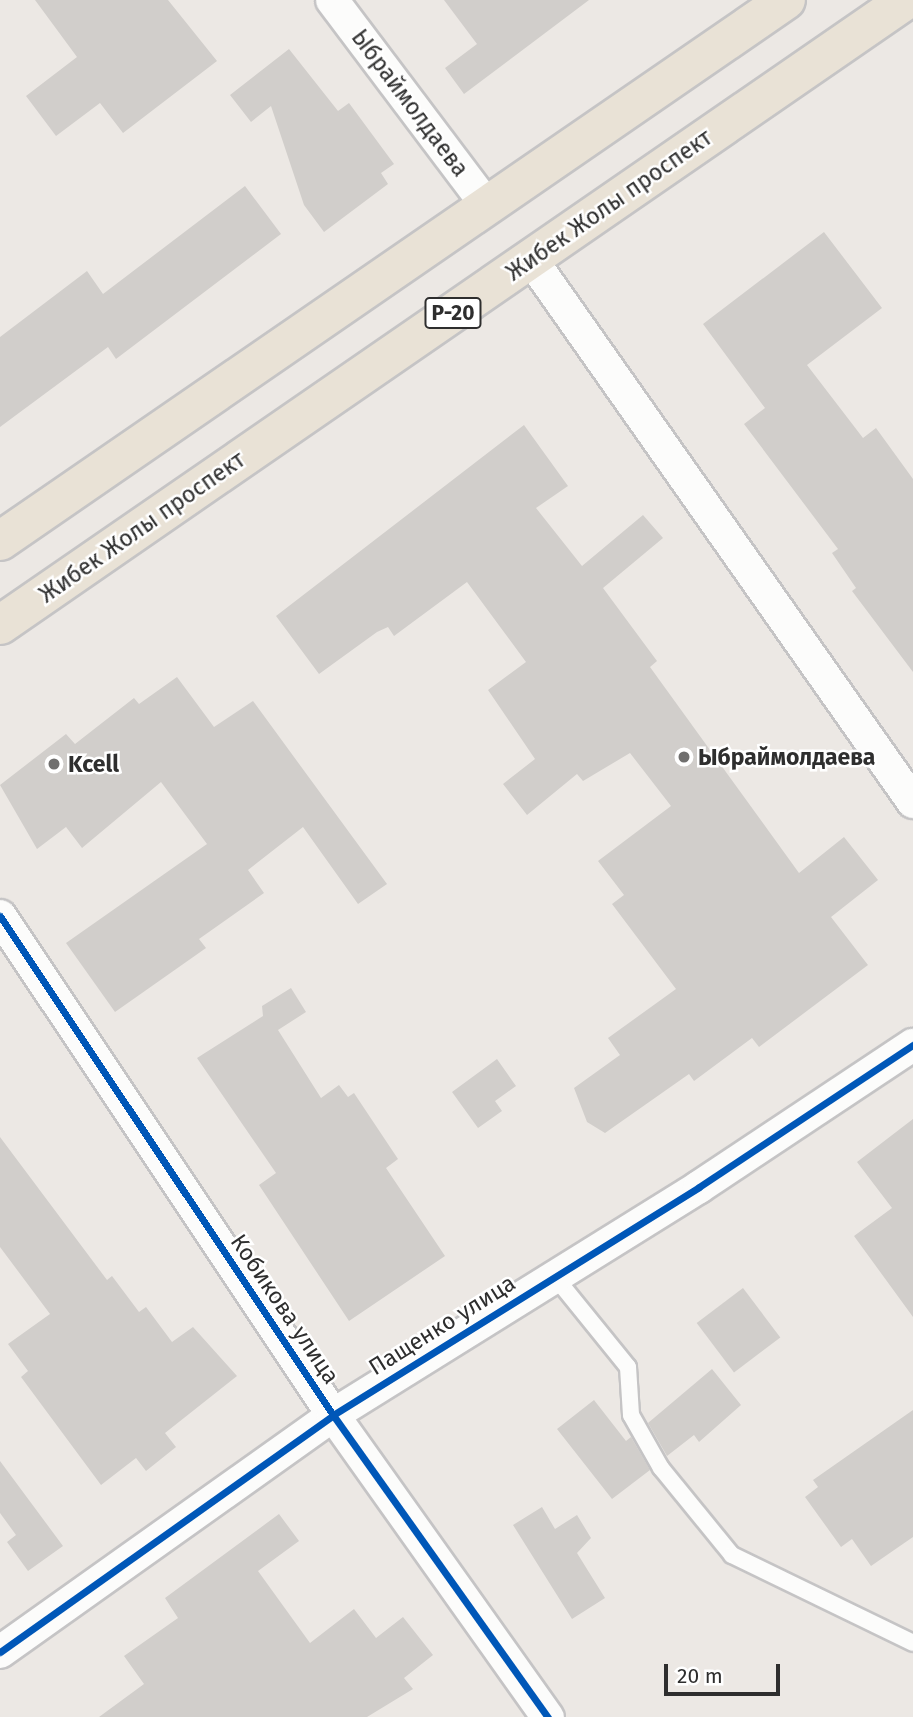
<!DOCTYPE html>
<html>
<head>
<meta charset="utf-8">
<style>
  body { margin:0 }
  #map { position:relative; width:913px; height:1717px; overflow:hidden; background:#ece8e4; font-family:"Fira Sans",sans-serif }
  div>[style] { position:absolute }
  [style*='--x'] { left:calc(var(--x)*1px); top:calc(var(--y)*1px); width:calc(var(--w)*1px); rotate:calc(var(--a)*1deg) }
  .building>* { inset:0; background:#d1cecb; transform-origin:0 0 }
  .roads { filter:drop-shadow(2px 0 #c5c4c5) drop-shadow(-2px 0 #c5c4c5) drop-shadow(0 2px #c5c4c5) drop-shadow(0 -2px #c5c4c5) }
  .service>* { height:16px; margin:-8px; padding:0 8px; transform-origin:8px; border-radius:8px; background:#fcfcfb }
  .minor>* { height:32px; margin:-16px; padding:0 16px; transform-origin:16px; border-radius:16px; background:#fcfcfb }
  .trunk>* { height:38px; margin:-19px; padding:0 19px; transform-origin:19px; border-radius:19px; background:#e9e2d6 }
  .cycleway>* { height:7px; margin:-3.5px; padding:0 3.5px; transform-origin:3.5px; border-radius:3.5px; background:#0057b8 }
  .dots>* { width:19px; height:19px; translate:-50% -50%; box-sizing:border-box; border:4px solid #fff; border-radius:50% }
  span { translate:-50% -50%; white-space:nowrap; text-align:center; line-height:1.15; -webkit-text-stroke:5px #fff; paint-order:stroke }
  .shield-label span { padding:2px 5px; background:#fff; border:2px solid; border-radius:5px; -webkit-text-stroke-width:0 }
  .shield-label { font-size:21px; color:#2e2e2e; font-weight:700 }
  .street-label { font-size:23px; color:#2e2e2e }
  .poi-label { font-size:23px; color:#2e2e2e; font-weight:700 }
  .left { translate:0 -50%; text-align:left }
  .scale { position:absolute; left:664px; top:1664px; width:116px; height:32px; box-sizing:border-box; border:4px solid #2e2e2e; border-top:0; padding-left:9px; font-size:21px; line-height:24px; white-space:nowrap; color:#2e2e2e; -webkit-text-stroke:5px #fff; paint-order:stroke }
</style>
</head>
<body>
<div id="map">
  <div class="building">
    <div style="clip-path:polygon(35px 0,168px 0,217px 61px,123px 133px,100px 103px,56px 136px,26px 96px,77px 57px)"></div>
    <div style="clip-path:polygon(444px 0,589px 0,464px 94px,445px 68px,477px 44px)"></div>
    <div style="clip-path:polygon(289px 49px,338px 111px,349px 103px,394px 164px,381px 173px,388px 184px,324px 232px,304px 205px,271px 106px,251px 122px,230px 95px)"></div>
    <div style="clip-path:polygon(245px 186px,281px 234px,116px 359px,108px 347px,0 427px,0 337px,87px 271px,103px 294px)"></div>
    <div style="clip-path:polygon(824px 232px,882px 308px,807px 365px,863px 438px,876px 428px,913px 479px,913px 672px,852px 591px,856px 588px,832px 553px,838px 549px,744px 424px,765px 408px,703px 324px)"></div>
    <div style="clip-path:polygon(524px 425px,568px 486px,536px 508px,582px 566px,643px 515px,663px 538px,603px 588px,657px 661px,650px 667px,799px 873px,844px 837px,878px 880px,831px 917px,868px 965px,759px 1047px,752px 1038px,694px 1081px,689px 1074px,605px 1133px,587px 1122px,574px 1088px,620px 1055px,608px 1038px,676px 989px,612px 904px,624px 895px,598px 861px,671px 806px,630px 753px,583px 781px,577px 774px,527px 815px,503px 784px,535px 759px,488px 690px,526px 662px,467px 582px,394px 636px,388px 627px,377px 632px,319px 674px,276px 616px)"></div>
    <div style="clip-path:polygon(177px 677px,214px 727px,253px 701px,387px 884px,358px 904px,303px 827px,248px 870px,264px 893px,199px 939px,206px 948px,115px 1012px,66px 943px,207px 844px,161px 782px,82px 848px,66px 827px,37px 849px,0 785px,66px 734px,75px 744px,134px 698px,139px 704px)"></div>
    <div style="clip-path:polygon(291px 988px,306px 1012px,278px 1030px,321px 1098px,339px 1085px,348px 1097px,354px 1093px,398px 1159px,386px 1168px,445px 1256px,349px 1321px,259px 1185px,276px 1173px,197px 1058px,263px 1016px,262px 1006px)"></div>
    <div style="clip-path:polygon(497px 1059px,516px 1086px,495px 1101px,502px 1111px,478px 1128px,452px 1092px)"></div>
    <div style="clip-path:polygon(913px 1119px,913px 1317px,854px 1236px,892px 1208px,857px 1162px)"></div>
    <div style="clip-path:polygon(0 1137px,107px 1280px,112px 1276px,139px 1312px,146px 1307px,172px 1342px,193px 1327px,237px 1376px,165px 1433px,176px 1447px,146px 1471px,136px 1458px,101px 1485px,21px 1377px,28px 1371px,8px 1344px,50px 1314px,0 1247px)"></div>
    <div style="left:743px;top:1288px;width:62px;height:58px;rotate:53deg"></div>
    <div style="clip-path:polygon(712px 1369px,741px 1405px,699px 1442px,694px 1435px,667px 1456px,648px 1423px)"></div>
    <div style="clip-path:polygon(594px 1400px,626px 1441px,631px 1437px,650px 1470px,612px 1499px,557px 1429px)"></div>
    <div style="clip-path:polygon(913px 1410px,913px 1537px,871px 1566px,852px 1539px,841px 1547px,805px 1497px,818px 1487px,813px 1480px)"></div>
    <div style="clip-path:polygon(0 1461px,63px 1546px,28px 1571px,7px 1542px,16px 1535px,0 1513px)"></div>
    <div style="clip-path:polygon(542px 1507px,555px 1529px,577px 1515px,591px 1538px,577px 1553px,605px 1598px,572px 1619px,513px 1525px)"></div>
    <div style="clip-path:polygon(279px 1514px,299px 1541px,258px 1571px,310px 1643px,354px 1609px,376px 1638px,403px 1617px,433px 1655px,404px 1678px,413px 1689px,367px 1717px,99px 1717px,144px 1684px,124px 1656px,178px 1618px,165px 1598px)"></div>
  </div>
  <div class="roads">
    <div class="service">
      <div style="--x:555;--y:1277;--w:116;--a:51"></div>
      <div style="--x:628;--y:1367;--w:48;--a:86.4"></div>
      <div style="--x:631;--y:1415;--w:61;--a:60.5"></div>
      <div style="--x:661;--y:1468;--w:112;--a:50.8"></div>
      <div style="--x:732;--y:1555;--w:201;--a:25.9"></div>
    </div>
    <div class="minor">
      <div style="--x:332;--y:0;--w:258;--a:53"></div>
      <div style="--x:531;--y:259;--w:664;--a:54.87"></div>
      <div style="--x:0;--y:916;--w:600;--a:56.28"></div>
      <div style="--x:333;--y:1415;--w:371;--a:54.6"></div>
      <div style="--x:0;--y:1652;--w:409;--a:-35.4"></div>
      <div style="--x:333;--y:1415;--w:431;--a:-31.9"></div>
      <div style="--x:699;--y:1187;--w:257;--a:-33.6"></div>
    </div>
    <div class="trunk">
      <div style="--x:0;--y:541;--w:954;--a:-34.54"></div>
      <div style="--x:0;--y:625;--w:1101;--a:-34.6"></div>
    </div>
  </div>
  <div class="cycleway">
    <div style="--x:0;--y:916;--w:600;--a:56.28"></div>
    <div style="--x:333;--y:1415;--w:371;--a:54.6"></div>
    <div style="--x:0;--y:1652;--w:409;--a:-35.4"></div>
    <div style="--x:333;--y:1415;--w:431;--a:-31.9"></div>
    <div style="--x:699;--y:1187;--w:257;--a:-33.6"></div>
  </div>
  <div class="dots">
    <div style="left:684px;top:757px;background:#706f6e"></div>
    <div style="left:54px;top:764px;background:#706f6e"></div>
  </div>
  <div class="shield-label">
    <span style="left:453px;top:313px">Р-20</span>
  </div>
  <div class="street-label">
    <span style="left:410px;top:103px;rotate:53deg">Ыбраймолдаева</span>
    <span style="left:609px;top:205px;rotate:-35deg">Жибек Жолы проспект</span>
    <span style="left:142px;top:527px;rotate:-35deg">Жибек Жолы проспект</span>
    <span style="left:285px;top:1309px;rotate:56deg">Кобикова улица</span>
    <span style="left:442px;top:1325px;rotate:-32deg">Пащенко улица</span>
  </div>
  <div class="poi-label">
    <span class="left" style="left:698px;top:757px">Ыбраймолдаева</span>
    <span class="left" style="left:68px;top:764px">Kcell</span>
  </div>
  <div class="scale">20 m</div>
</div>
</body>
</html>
